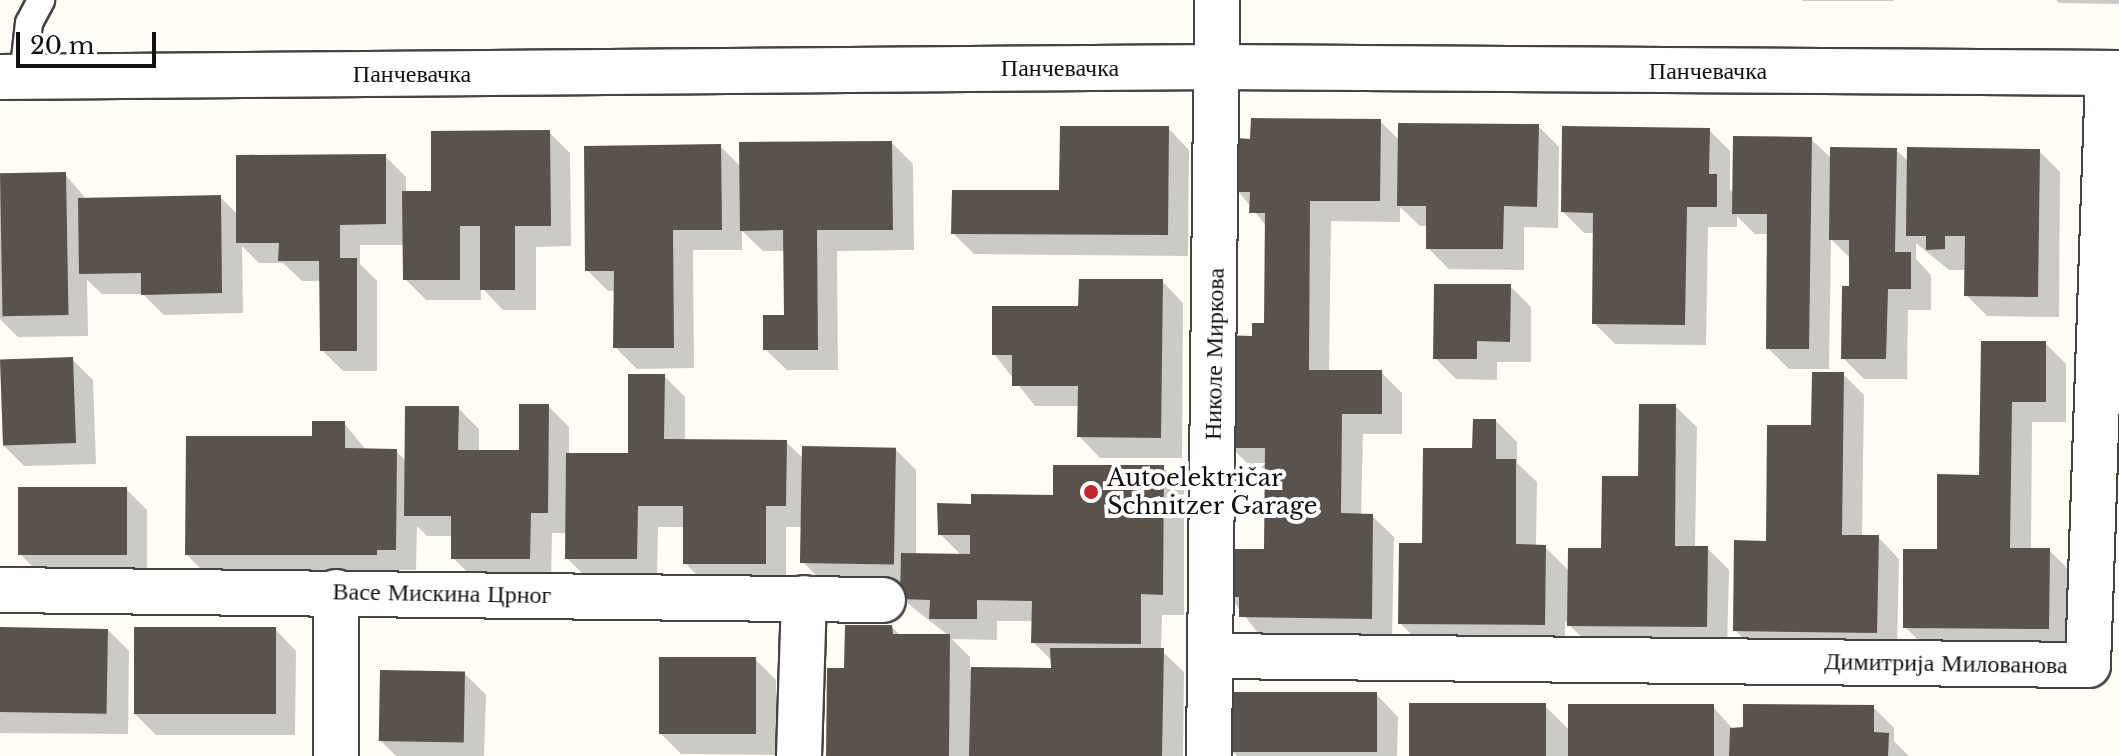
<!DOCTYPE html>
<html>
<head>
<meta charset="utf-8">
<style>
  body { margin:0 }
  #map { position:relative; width:2119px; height:756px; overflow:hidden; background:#fffdf5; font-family:"Libre Baskerville",serif }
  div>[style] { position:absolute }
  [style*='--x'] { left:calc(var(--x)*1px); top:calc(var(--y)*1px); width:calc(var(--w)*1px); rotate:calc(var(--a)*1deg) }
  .shadow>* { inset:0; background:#0003; transform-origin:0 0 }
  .building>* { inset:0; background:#5a524d; transform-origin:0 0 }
  .roads { filter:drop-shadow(2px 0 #444) drop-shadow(-2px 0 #444) drop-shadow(0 2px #444) drop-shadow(0 -2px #444) }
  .service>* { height:26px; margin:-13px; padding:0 13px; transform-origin:13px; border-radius:13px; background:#fff }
  .minor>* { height:44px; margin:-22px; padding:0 22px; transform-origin:22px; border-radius:22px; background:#fff }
  .dots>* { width:22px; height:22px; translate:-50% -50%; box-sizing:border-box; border:4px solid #fff; border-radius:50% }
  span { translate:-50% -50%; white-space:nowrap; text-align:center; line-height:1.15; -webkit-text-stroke:8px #fff; paint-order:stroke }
  .street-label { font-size:24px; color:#111 }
  .poi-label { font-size:24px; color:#111 }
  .left { translate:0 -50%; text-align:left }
  .scale { position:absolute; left:16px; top:32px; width:140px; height:36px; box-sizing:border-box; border:4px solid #111; border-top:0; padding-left:10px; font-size:24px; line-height:28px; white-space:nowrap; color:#111; -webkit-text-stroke:6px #fff; paint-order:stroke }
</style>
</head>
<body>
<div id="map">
  <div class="shadow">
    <div style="left:1802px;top:0;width:92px;height:1px"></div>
    <div style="clip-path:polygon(2056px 0,2119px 0,2119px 4px,2059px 3px)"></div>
    <div style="clip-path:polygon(1380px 121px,1400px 141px,1538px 126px,1559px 147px,1558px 228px,1524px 227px,1524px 270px,1449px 269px,1428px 248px,1428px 226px,1420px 226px,1400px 207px,1400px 222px,1331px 221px,1329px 372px,1381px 372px,1402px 393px,1402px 434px,1363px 434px,1361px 516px,1372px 516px,1394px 537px,1392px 639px,1262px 638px,1229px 596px,1266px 551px,1267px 468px,1252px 468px,1231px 447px,1254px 338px,1266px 325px,1267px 227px,1238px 191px)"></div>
    <div style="clip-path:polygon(1168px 128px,1189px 150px,1188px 256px,974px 254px,953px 233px,1061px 192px)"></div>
    <div style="clip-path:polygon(1709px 130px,1730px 151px,1730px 189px,1734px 194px,1811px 139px,1832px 159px,1896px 150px,1909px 162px,2039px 151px,2060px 172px,2059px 317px,1987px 316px,1966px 295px,1966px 270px,1949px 270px,1916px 243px,1916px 259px,1931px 275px,1931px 310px,1908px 310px,1907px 379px,1864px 379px,1843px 358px,1851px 259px,1831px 239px,1829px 369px,1789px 369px,1768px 348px,1769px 234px,1755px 234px,1737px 216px,1737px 227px,1708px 227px,1706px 345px,1615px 344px,1594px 323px,1594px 233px,1584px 233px,1563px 212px)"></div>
    <div style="clip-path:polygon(549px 132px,570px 153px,571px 246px,536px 247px,536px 310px,503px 310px,481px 287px,481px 300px,426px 300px,405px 279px,405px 245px,360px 245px,360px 264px,377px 281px,377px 371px,343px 371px,322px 350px,321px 281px,302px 281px,283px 263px,259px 263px,242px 246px,243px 313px,164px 315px,143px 294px,102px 294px,87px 280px,88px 336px,18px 337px,0 319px,0 176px,65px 174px,86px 199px,220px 197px,238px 215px,385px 156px,406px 177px,406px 193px,433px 193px)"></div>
    <div style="clip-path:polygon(892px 143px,913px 164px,914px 250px,837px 251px,838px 370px,787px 370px,765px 349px,786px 317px,785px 251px,763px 251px,742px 231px,742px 250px,693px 250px,694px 368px,637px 369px,615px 347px,616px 291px,608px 291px,587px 270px,720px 146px,741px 167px)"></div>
    <div style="clip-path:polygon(1162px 281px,1183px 303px,1182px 458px,1100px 458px,1079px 436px,1080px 406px,1035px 406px,994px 354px,1080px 308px)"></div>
    <div style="clip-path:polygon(1510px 286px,1531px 307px,1531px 362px,1497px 362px,1497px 380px,1456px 379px,1435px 358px)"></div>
    <div style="clip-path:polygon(1983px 343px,2045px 343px,2066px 364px,2066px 422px,2032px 422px,2031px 550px,2049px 550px,2070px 571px,2069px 649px,1926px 648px,1905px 627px,1981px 477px)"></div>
    <div style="clip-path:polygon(72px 359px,93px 380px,96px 464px,24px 466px,3px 445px,0 361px)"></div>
    <div style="clip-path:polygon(1843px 374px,1864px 395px,1862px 537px,1878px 537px,1899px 559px,1897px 653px,1756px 651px,1735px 630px,1813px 427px)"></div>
    <div style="clip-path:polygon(evenodd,664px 376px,685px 397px,685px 441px,786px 442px,804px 459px,895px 449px,916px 470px,916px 556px,962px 556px,940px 534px,973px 506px,1055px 497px,1163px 467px,1184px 489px,1184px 615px,1162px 615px,1161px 650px,1184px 672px,1183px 756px,828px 756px,846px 670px,892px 627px,901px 636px,949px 636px,902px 599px,903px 583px,824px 583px,803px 562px,803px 527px,786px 527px,786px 584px,706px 584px,685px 563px,685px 527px,658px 527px,657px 580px,588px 579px,567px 558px,567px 533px,552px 533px,551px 579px,474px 579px,453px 558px,453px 536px,427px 536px,417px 526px,416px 570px,397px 570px,397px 576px,208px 576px,187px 555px,314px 438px,344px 423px,366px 450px,396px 451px,406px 461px,458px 408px,479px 429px,479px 452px,521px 452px,548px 406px,569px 427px,569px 455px,630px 456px,664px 376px,997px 621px,1034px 621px,1033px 642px,1052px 661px,1053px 670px,970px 669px,970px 657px,952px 639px,997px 640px,997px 621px)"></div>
    <div style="clip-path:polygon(1675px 406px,1697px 427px,1695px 548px,1707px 548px,1729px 570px,1727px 648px,1591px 646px,1565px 621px,1565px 645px,1421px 644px,1400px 623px,1424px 545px,1496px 421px,1517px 442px,1517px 463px,1537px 482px,1536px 546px,1545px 547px,1570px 572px,1603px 550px)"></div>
    <div style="clip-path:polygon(126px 489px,147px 510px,147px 576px,41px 575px,20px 554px)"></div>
    <div style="clip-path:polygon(0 629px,108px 630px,129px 651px,128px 734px,0 733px)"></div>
    <div style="clip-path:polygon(275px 629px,296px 651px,295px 735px,156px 735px,135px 714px)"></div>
    <div style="clip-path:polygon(755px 659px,776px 680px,776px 755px,681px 754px,660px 733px)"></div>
    <div style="clip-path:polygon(465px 674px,486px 695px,484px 756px,396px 756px,380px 740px)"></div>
    <div style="clip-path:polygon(1377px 695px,1398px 717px,1397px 756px,1237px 756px,1232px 751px)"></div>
    <div style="clip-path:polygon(1545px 706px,1569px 730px,1713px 707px,1734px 730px,1873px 707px,1894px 728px,1894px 741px,1909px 756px,1410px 756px)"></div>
  </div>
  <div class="building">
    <div style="clip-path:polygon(1251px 118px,1381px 119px,1380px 201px,1310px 201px,1309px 370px,1382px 370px,1382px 414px,1342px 414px,1341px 513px,1373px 514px,1372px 619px,1239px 617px,1239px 597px,1227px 597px,1228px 549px,1264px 549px,1265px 448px,1229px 448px,1222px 335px,1252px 336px,1252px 323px,1264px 323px,1265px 213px,1249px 213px,1250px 192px,1236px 192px,1237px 138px,1250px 139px)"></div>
    <div style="clip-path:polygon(1398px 123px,1539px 124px,1537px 207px,1504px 206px,1503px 249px,1426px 249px,1426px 206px,1397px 206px)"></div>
    <div style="clip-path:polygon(1060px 126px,1169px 126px,1168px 235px,951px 234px,952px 190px,1059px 190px)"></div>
    <div style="clip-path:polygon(1562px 126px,1710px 128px,1709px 174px,1717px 174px,1717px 207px,1687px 207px,1685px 325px,1592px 324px,1593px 213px,1561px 212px)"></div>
    <div style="clip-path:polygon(550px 130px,551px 226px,515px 226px,515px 290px,480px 290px,480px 226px,460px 226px,460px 280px,403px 280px,402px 191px,431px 191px,431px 131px)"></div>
    <div style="clip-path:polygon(1733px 136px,1812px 137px,1809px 349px,1766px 349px,1767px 214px,1732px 214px)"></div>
    <div style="clip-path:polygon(892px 141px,893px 230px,817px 230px,818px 350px,763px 350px,763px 315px,784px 315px,783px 230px,740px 231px,739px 142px)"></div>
    <div style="clip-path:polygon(721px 144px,722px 230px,673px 230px,674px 348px,613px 348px,614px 271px,585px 271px,584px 146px)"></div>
    <div style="clip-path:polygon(1830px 147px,1897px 148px,1895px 252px,1911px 252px,1911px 289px,1888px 289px,1886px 359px,1841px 359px,1842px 286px,1849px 286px,1849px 240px,1829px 240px)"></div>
    <div style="clip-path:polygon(1907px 147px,2040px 149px,2038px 297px,1964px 296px,1965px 236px,1945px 236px,1945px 249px,1926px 250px,1926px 236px,1906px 236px)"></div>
    <div style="clip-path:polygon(386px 154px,386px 224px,340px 225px,340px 258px,357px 258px,357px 351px,320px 351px,319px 261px,278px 261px,279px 243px,236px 243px,236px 155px)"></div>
    <div style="left:66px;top:172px;width:143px;height:66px;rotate:89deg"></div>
    <div style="clip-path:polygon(221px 195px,222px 293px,141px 295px,141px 273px,79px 274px,78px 198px)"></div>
    <div style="clip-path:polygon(1079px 279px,1163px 279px,1161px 438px,1077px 437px,1078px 386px,1012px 386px,1012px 355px,992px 355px,992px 306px,1078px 306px)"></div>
    <div style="clip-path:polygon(1434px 284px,1511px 284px,1510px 342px,1477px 341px,1477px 359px,1433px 359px)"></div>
    <div style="clip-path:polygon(1981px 341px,2046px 341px,2046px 402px,2012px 402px,2010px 548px,2050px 548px,2049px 629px,1903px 628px,1903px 549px,1937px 549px,1937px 474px,1979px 475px)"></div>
    <div style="left:73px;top:357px;width:86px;height:73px;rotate:88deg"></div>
    <div style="clip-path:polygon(1812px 372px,1844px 372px,1842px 535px,1879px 535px,1877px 633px,1733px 631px,1734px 540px,1766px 541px,1767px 425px,1811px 425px)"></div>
    <div style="clip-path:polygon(628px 374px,665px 374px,664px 439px,787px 440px,786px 506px,766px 506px,766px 564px,683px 564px,683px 506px,638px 506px,637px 559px,565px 559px,566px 453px,628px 453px)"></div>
    <div style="clip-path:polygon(519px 404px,549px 404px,548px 513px,531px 513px,530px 559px,451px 559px,451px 516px,404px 516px,405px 406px,459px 406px,458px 450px,519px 450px)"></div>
    <div style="clip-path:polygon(1639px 404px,1676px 404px,1675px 546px,1708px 546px,1707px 627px,1567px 626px,1568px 548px,1601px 548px,1602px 476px,1638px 476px)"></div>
    <div style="clip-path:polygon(1473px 419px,1496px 419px,1496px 459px,1516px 459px,1516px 544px,1546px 545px,1545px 625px,1398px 624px,1399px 543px,1422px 543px,1423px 448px,1472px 448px)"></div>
    <div style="clip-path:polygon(312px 421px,345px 421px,345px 448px,397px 449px,396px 550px,377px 550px,377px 555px,185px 555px,186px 436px,312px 436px)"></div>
    <div style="left:802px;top:446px;width:94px;height:117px;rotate:1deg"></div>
    <div style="clip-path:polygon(1053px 465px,1164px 465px,1163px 595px,1141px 594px,1141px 644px,1031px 643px,1032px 601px,977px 600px,977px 619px,929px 619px,930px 600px,900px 599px,901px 553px,970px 554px,970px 535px,938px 535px,937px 503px,971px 504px,971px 494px,1053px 495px)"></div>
    <div style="left:18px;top:487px;width:109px;height:68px"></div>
    <div style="clip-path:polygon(845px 625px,892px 625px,893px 634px,950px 634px,949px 756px,826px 756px,827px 668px,844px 668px)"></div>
    <div style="left:0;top:627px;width:108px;height:85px;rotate:1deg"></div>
    <div style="left:134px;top:627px;width:142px;height:87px"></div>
    <div style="clip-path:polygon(1050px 648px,1164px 648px,1162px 756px,969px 756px,971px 667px,1051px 668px)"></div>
    <div style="left:659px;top:657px;width:97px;height:77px"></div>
    <div style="left:380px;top:670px;width:85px;height:71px;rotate:1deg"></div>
    <div style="left:1231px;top:692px;width:146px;height:60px"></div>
    <div style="left:1409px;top:703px;width:137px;height:53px"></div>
    <div style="left:1568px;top:704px;width:146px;height:52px"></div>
    <div style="clip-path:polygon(1743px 704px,1874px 705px,1874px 732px,1889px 733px,1888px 756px,1729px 756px,1730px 728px,1743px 727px)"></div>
  </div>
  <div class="roads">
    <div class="service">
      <div style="--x:23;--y:77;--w:54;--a:-83.7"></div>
      <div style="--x:29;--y:23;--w:26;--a:-62"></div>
    </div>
    <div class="minor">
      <div style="--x:0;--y:77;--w:1217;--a:-0.47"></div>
      <div style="--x:1217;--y:67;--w:902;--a:0.38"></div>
      <div style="--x:0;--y:590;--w:883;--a:0.65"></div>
      <div style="--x:336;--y:592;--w:164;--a:90"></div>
      <div style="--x:1212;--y:656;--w:876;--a:0.59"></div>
      <div style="--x:2088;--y:665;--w:591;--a:-88.06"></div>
      <div style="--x:799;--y:756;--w:158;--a:-88.2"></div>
      <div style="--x:1209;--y:756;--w:756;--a:-89.39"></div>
    </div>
  </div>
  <div class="dots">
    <div style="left:1091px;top:492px;background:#c4262e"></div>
  </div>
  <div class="street-label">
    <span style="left:1060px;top:68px">Панчевачка</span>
    <span style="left:1708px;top:71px">Панчевачка</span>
    <span style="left:412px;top:74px">Панчевачка</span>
    <span style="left:1214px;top:354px;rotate:-89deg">Николе Миркова</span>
    <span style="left:442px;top:593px;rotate:1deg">Васе Мискина Црног</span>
    <span style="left:1946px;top:663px;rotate:1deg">Димитрија Милованова</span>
  </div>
  <div class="poi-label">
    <span class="left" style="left:1107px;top:492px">Autoelektričar<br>Schnitzer Garage</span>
  </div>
  <div class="scale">20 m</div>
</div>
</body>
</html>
